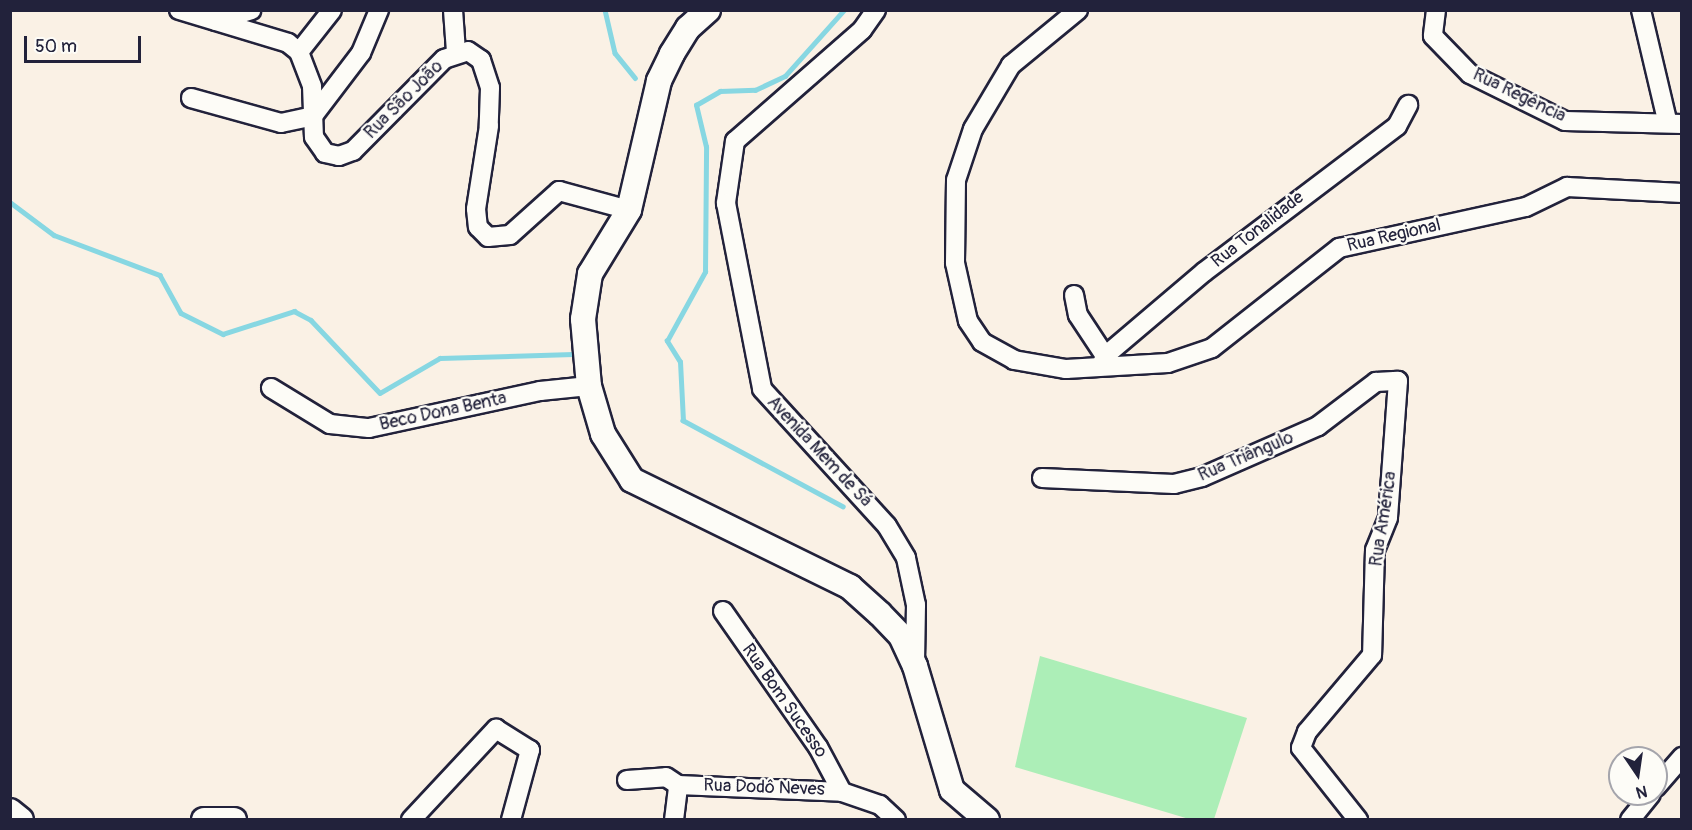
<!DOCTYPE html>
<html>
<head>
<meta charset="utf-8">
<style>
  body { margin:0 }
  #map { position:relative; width:1692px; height:830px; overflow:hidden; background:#faf1e5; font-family:Pangolin,sans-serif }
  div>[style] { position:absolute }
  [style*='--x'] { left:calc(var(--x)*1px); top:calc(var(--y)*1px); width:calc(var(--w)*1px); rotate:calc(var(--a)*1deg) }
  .green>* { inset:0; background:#aceeb7 }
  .stream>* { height:4.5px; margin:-2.25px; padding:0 2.25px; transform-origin:2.25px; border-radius:2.25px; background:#87d7e2 }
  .roads { filter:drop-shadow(2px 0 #22223b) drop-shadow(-2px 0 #22223b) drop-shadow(0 2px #22223b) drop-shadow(0 -2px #22223b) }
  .street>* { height:18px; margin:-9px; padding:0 9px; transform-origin:9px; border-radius:9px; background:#fdfcf7 }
  .secondary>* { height:24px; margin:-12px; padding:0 12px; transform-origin:12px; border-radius:12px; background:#fdfcf7 }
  span { translate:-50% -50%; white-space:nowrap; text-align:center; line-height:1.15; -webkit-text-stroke:4.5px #fdfcf7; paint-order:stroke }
  .street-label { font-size:18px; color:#22223b }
  .frame { position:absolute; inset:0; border:12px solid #22223b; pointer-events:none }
  .north { position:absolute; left:1608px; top:746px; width:60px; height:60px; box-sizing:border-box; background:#fdfcf7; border:2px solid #a5a5ac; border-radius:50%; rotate:167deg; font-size:16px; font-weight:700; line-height:24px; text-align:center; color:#22223b }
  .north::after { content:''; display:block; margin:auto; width:21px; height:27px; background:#22223b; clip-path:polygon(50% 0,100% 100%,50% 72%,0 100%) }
  .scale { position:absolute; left:24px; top:36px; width:117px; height:27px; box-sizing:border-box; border:3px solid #22223b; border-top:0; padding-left:8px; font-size:18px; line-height:21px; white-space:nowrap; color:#22223b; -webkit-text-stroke:4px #fdfcf7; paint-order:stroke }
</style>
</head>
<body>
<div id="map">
  <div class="green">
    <div style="clip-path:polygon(1040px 656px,1247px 718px,1214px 819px,1189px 819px,1015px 767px)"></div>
  </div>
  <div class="stream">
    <div style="--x:605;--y:10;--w:44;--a:76.9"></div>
    <div style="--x:615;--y:53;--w:32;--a:51"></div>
    <div style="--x:10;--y:202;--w:55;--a:36.9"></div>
    <div style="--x:54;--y:235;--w:113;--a:20.7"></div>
    <div style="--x:160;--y:275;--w:43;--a:61.1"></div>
    <div style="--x:181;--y:313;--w:47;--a:26.6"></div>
    <div style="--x:223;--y:334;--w:75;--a:-17.9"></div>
    <div style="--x:294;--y:311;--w:19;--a:28"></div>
    <div style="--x:311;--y:320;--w:100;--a:46.6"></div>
    <div style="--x:380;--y:393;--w:69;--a:-30.3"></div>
    <div style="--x:440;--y:358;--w:133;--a:-1.7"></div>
    <div style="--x:843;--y:507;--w:182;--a:-151.7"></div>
    <div style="--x:683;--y:421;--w:59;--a:-92.9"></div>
    <div style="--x:680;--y:362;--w:25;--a:-122"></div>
    <div style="--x:667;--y:341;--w:79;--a:-61.2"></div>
    <div style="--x:705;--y:272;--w:125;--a:-89.5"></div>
    <div style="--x:706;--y:147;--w:43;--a:-103.4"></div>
    <div style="--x:696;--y:105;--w:28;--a:-30"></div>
    <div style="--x:720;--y:91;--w:35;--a:-2"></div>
    <div style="--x:755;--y:90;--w:33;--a:-25"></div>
    <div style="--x:785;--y:76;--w:89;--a:-48.2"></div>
  </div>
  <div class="roads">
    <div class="street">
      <div style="--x:179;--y:10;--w:114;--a:16.8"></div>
      <div style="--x:288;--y:43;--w:14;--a:39"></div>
      <div style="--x:299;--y:52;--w:36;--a:69"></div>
      <div style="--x:312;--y:86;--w:51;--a:87.8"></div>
      <div style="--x:314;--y:137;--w:19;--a:55"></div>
      <div style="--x:325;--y:153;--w:14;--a:12"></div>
      <div style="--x:339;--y:156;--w:15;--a:-20"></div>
      <div style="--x:353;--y:151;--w:129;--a:-45.3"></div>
      <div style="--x:444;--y:59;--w:25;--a:-18"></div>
      <div style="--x:468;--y:51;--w:16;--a:35"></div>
      <div style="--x:481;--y:60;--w:29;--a:72"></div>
      <div style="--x:490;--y:88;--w:38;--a:92"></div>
      <div style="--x:489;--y:126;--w:84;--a:98.9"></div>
      <div style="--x:476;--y:209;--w:18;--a:84"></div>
      <div style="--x:478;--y:227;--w:14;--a:45"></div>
      <div style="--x:488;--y:237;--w:22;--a:-5"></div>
      <div style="--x:510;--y:235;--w:66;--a:-41.9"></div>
      <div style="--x:559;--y:191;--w:73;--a:15.2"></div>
      <div style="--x:453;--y:10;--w:42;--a:85.9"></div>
      <div style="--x:876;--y:10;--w:24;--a:125"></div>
      <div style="--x:862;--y:30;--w:169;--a:138.8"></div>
      <div style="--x:735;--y:141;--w:63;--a:98.3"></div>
      <div style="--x:726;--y:203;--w:189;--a:79"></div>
      <div style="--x:762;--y:389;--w:185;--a:47.6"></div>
      <div style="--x:887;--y:526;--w:37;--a:59"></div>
      <div style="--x:906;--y:558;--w:48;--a:78"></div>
      <div style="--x:916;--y:605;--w:58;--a:91"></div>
      <div style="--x:1078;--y:10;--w:87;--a:140.6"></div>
      <div style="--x:1011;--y:65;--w:74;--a:120.7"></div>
      <div style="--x:973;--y:129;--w:54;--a:108.4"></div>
      <div style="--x:956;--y:180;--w:83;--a:90.7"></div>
      <div style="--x:955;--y:263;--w:59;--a:77.4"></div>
      <div style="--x:968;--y:321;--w:25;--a:56"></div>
      <div style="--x:982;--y:342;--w:37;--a:29"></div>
      <div style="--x:1014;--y:360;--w:53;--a:9.8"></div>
      <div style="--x:1066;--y:369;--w:102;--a:-3.4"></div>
      <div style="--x:1168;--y:363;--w:46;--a:-18.8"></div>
      <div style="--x:1212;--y:348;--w:162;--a:-38.2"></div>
      <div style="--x:1339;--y:248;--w:191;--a:-12.4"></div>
      <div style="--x:1526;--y:207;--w:46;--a:-26"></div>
      <div style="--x:1567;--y:187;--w:115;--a:3"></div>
      <div style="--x:1436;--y:10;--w:26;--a:97"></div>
      <div style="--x:1433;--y:36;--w:53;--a:45.8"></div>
      <div style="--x:1470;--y:74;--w:106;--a:26.3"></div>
      <div style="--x:1565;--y:121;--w:117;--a:1.5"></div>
      <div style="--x:1641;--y:10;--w:113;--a:76.7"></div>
      <div style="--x:216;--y:21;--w:37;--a:-17"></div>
      <div style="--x:299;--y:52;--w:53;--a:-51.8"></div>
      <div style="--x:191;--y:98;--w:93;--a:15.5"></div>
      <div style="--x:281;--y:123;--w:33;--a:-12"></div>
      <div style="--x:313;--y:116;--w:79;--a:-52.7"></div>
      <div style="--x:361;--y:53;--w:47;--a:-67.3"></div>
      <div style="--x:1074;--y:295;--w:20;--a:79"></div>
      <div style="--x:1078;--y:315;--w:49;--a:56.6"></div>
      <div style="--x:1105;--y:356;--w:11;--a:112"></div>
      <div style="--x:1105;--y:356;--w:130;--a:-40.3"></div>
      <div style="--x:1204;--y:272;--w:242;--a:-37.1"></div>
      <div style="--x:1397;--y:126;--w:24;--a:-62"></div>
      <div style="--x:271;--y:388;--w:69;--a:31.4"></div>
      <div style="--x:330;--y:424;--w:39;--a:6"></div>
      <div style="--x:369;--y:428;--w:175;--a:-12.2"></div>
      <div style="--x:540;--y:391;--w:49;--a:-5.8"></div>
      <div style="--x:1042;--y:478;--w:132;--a:2.6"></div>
      <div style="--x:1174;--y:484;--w:29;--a:-14"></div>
      <div style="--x:1202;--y:477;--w:127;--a:-23.7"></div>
      <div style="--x:1318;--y:426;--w:73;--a:-37.2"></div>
      <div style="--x:1376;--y:382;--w:22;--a:-3"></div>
      <div style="--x:1398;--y:381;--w:137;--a:94.2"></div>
      <div style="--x:1388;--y:518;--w:35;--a:112"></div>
      <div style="--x:1375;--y:550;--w:105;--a:91.6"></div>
      <div style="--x:1372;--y:655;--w:101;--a:130.2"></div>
      <div style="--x:1307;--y:732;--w:17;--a:111"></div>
      <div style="--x:1301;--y:748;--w:92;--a:51.6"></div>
      <div style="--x:723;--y:611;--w:166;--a:55.1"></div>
      <div style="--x:818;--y:747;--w:51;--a:61.9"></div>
      <div style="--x:627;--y:780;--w:39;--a:-4"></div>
      <div style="--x:666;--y:777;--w:14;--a:34"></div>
      <div style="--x:678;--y:785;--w:164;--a:2.4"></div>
      <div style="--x:842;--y:792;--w:40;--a:18.9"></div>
      <div style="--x:880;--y:805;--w:22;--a:43"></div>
      <div style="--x:1656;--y:787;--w:40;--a:-49"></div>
      <div style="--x:411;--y:820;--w:125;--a:-47"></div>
      <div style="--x:496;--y:729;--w:40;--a:32"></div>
      <div style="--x:530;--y:750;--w:73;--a:105.2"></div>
      <div style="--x:674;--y:820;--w:35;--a:-83"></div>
      <div style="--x:1630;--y:820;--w:33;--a:-51"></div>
    </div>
    <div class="secondary">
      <div style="--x:708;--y:10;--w:27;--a:138"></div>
      <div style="--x:688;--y:28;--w:31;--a:122"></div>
      <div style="--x:672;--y:54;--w:30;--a:116"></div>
      <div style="--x:659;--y:81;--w:132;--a:103.1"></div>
      <div style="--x:629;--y:210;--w:75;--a:121.4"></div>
      <div style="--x:590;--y:274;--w:46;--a:98.8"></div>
      <div style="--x:583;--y:319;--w:67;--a:84.9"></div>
      <div style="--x:589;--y:386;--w:50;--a:73.7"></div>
      <div style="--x:603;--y:434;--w:54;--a:57.8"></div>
      <div style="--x:632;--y:480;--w:243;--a:26.1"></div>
      <div style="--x:850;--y:587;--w:40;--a:42"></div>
      <div style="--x:880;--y:614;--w:30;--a:46"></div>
      <div style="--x:901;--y:636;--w:33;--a:65"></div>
      <div style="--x:915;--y:666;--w:129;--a:73.4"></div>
      <div style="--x:952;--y:790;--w:46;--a:40.6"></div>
      <div style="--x:10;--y:811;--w:14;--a:39"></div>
      <div style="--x:204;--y:820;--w:30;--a:0"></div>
    </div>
  </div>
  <div class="street-label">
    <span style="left:1519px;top:96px;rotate:26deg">Rua Regência</span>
    <span style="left:404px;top:100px;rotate:-45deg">Rua São João</span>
    <span style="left:1258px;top:230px;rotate:-38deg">Rua Tonalidade</span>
    <span style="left:1394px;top:236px;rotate:-13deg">Rua Regional</span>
    <span style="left:443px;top:412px;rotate:-12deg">Beco Dona Benta</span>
    <span style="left:819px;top:452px;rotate:47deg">Avenida Mem de Sá</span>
    <span style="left:1246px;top:457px;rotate:-23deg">Rua Triângulo</span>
    <span style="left:1384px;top:519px;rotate:-81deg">Rua América</span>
    <span style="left:784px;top:701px;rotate:55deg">Rua Bom Sucesso</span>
    <span style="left:764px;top:788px;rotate:2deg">Rua Dodô Neves</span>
  </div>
  <div class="frame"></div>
  <div class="north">N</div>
  <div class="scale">50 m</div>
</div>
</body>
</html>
